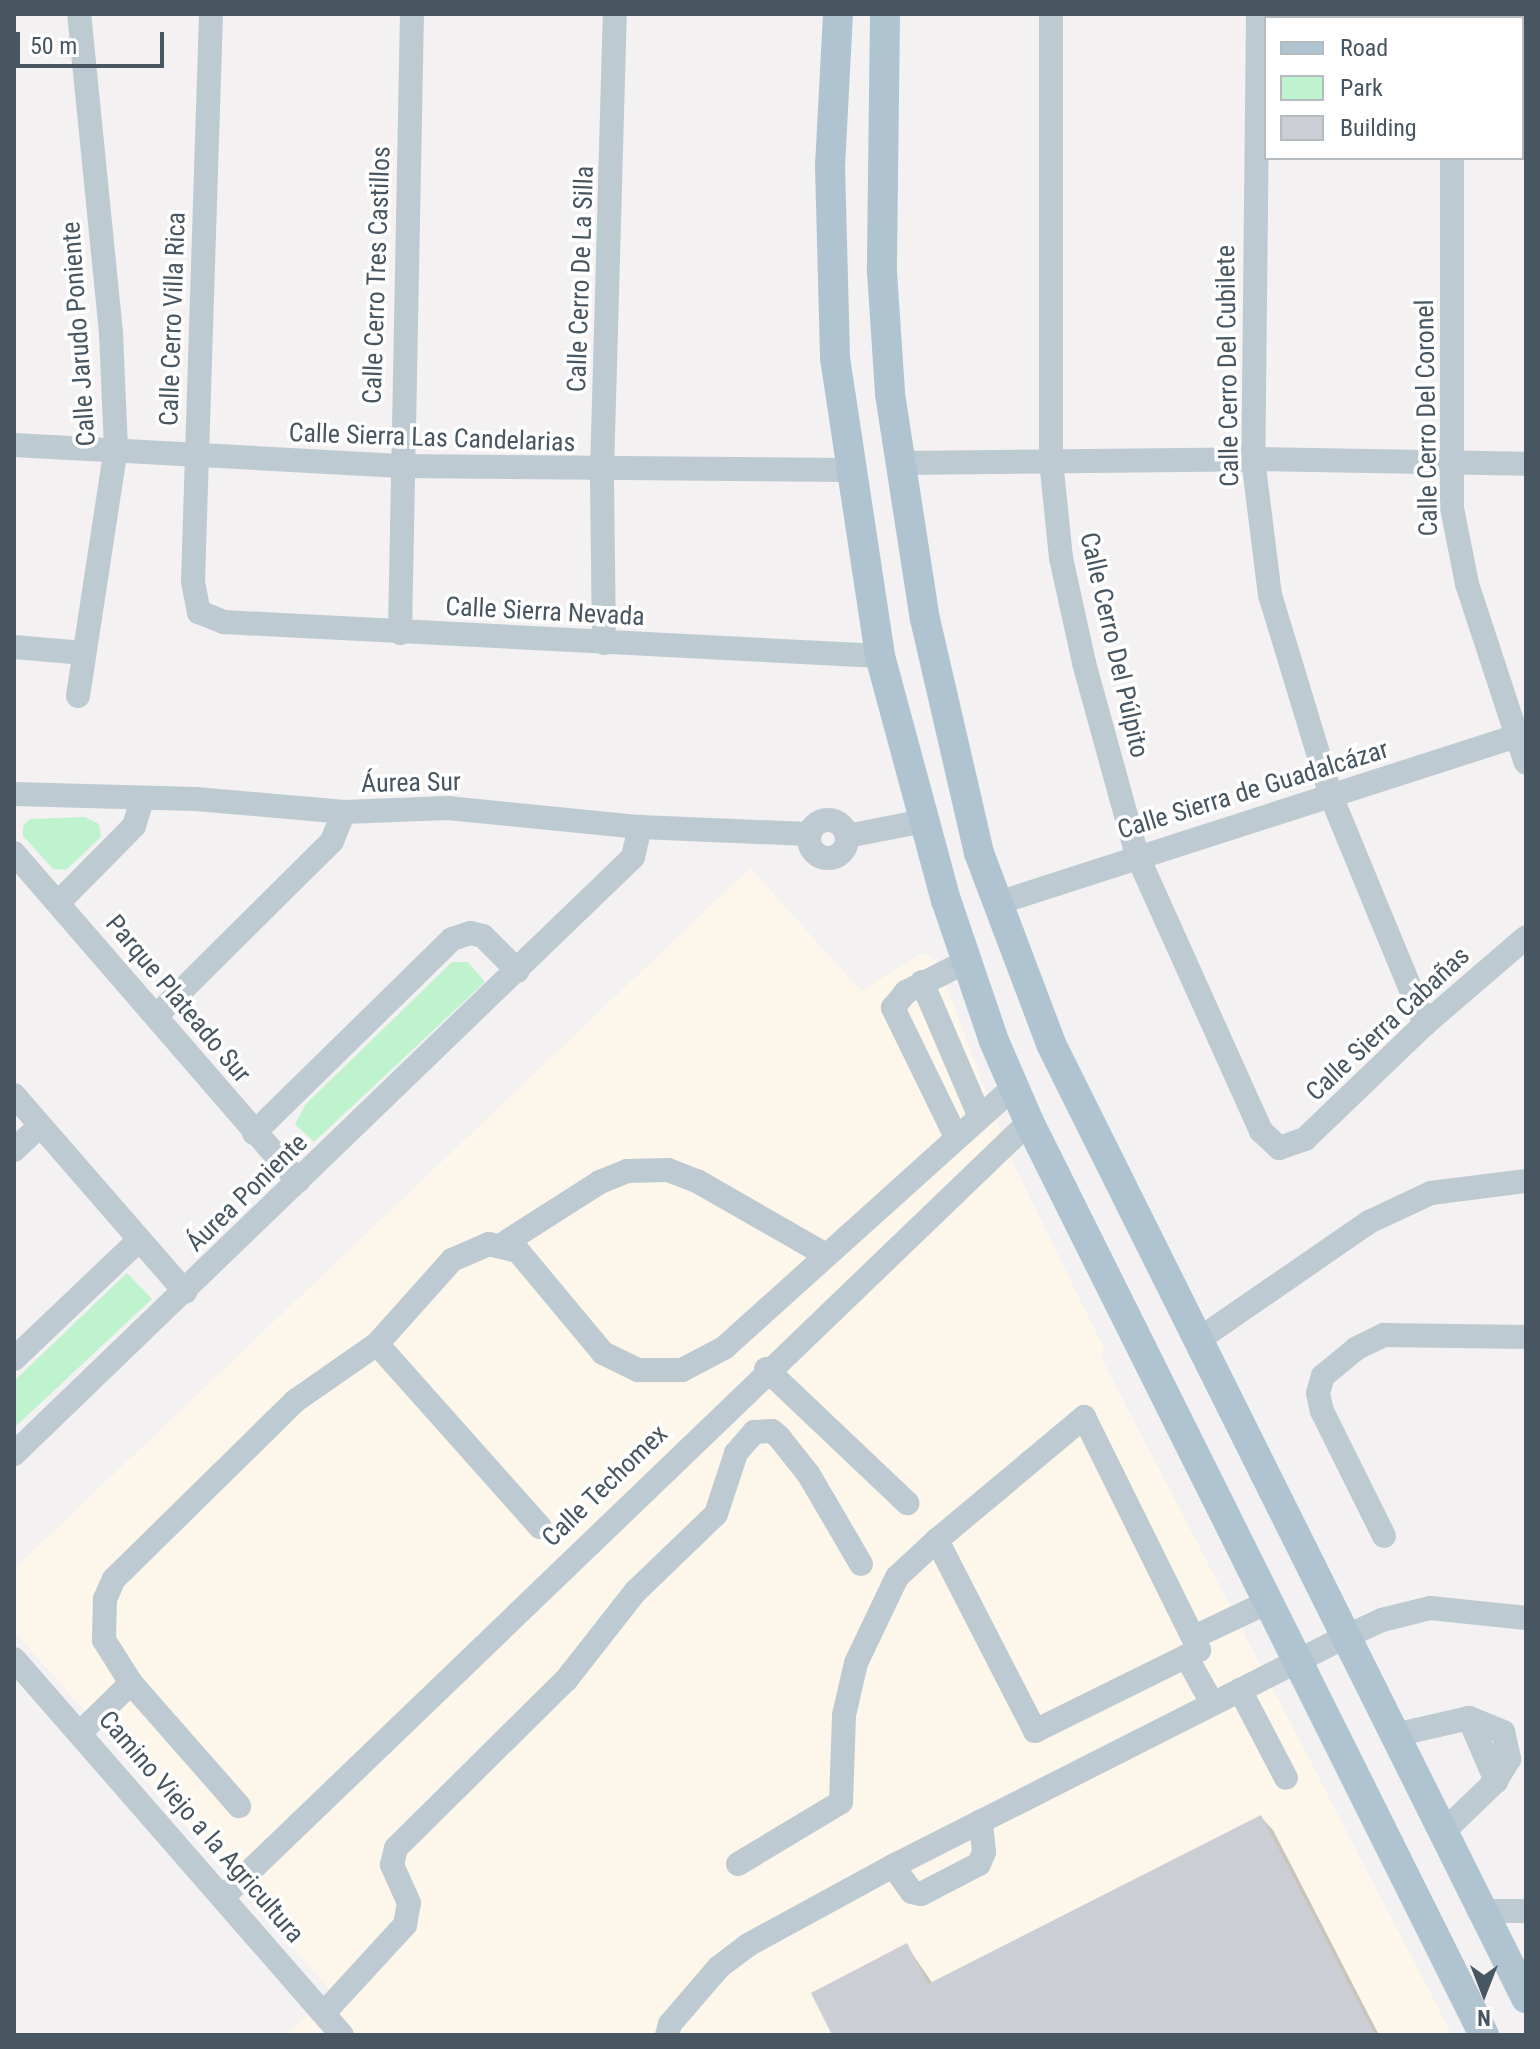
<!DOCTYPE html>
<html>
<head>
<meta charset="utf-8">
<style>
  body { margin:0 }
  #map { position:relative; width:1540px; height:2049px; overflow:hidden; background:#f3f1f1; font-family:"Roboto Condensed",sans-serif }
  div>[style] { position:absolute }
  [style*='--x'] { left:calc(var(--x)*1px); top:calc(var(--y)*1px); width:calc(var(--w)*1px); rotate:calc(var(--a)*1deg) }
  .commercial>* { inset:0; background:#fdf7eb }
  .green>* { inset:0; background:#bef3ce }
  .shadow>* { inset:0; background:#0003 }
  .building>* { inset:0; background:#cbced4 }
  .minor>* { height:24px; margin:-12px; padding:0 12px; transform-origin:12px; border-radius:12px; background:#becad1 }
  .minor>.ring { margin:-12px; padding:0; box-sizing:content-box; background:none; border:24px solid #becad1; border-radius:50% }
  .major>* { height:30px; margin:-15px; padding:0 15px; transform-origin:15px; border-radius:15px; background:#afc3d1 }
  span { translate:-50% -50%; white-space:nowrap; text-align:center; line-height:1.15; -webkit-text-stroke:7px #fff; paint-order:stroke }
  .street-label { font-size:26px; color:#475660 }
  .frame { position:absolute; inset:0; border:16px solid #475660; pointer-events:none }
  .legend { position:absolute; left:1264px; top:16px; width:260px; height:144px; box-sizing:border-box; background:#fff; border:2px solid #b5bbbf; margin:0; padding:10px 14px; list-style:none; font-size:24px; color:#475660 }
  .legend li { display:flex; align-items:center; gap:16px; height:40px }
  .legend b { width:40px; border:2px solid #b5bbbf }
  .north { position:absolute; left:1444px; top:1953px; width:80px; height:80px; -webkit-text-stroke:6px #fff; paint-order:stroke; rotate:180deg; font-size:22px; font-weight:700; line-height:32px; text-align:center; color:#475660 }
  .north::after { content:''; display:block; margin:auto; width:28px; height:36px; background:#475660; clip-path:polygon(50% 0,100% 100%,50% 72%,0 100%) }
  .scale { position:absolute; left:16px; top:32px; width:148px; height:36px; box-sizing:border-box; border:4px solid #475660; border-top:0; padding-left:10px; font-size:24px; line-height:28px; white-space:nowrap; color:#475660; -webkit-text-stroke:6px #fff; paint-order:stroke }
</style>
</head>
<body>
<div id="map">
  <div class="commercial">
    <div style="clip-path:polygon(750px 868px,861px 991px,922px 953px,937px 961px,1010px 1156px,1104px 1349px,1101px 1357px,1452px 2035px,285px 2035px,333px 1993px,14px 1631px,14px 1569px)"></div>
  </div>
  <div class="green">
    <div style="clip-path:polygon(85px 817px,99px 824px,101px 837px,66px 870px,53px 869px,23px 836px,23px 826px,30px 819px)"></div>
    <div style="clip-path:polygon(452px 962px,468px 962px,485px 982px,314px 1142px,295px 1124px,306px 1104px)"></div>
    <div style="clip-path:polygon(127px 1273px,152px 1299px,16px 1426px,14px 1381px)"></div>
  </div>
  <div class="shadow">
    <div style="clip-path:polygon(1261px 1817px,1273px 1830px,1379px 2035px,831px 2035px,907px 1946px,933px 1984px)"></div>
  </div>
  <div class="building">
    <div style="clip-path:polygon(1261px 1815px,1375px 2035px,832px 2035px,811px 1993px,907px 1943px,928px 1984px)"></div>
  </div>
  <div class="minor">
    <div style="--x:211;--y:14;--w:568;--a:91.82"></div>
    <div style="--x:193;--y:582;--w:31;--a:79"></div>
    <div style="--x:199;--y:612;--w:27;--a:22"></div>
    <div style="--x:224;--y:622;--w:657;--a:2.97"></div>
    <div style="--x:1051;--y:14;--w:447;--a:90"></div>
    <div style="--x:1051;--y:461;--w:98;--a:84.1"></div>
    <div style="--x:1061;--y:558;--w:107;--a:77.6"></div>
    <div style="--x:1084;--y:663;--w:199;--a:74.6"></div>
    <div style="--x:1137;--y:855;--w:303;--a:65.8"></div>
    <div style="--x:1261;--y:1131;--w:25;--a:43"></div>
    <div style="--x:1279;--y:1148;--w:28;--a:-19"></div>
    <div style="--x:1305;--y:1139;--w:166;--a:-43.8"></div>
    <div style="--x:1425;--y:1024;--w:133;--a:-40.7"></div>
    <div style="--x:1258;--y:14;--w:445;--a:90.6"></div>
    <div style="--x:1253;--y:459;--w:137;--a:82.9"></div>
    <div style="--x:1270;--y:595;--w:210;--a:73.1"></div>
    <div style="--x:1331;--y:796;--w:247;--a:67.6"></div>
    <div style="--x:1451;--y:14;--w:4;--a:90"></div>
    <div style="--x:1452;--y:158;--w:350;--a:90"></div>
    <div style="--x:1452;--y:508;--w:77;--a:78.8"></div>
    <div style="--x:1467;--y:584;--w:188;--a:71.8"></div>
    <div style="--x:14;--y:445;--w:387;--a:3.1"></div>
    <div style="--x:400;--y:466;--w:449;--a:0.5"></div>
    <div style="--x:900;--y:463;--w:353;--a:-0.6"></div>
    <div style="--x:1253;--y:459;--w:273;--a:1"></div>
    <div style="--x:400;--y:633;--w:619;--a:-88.89"></div>
    <div style="--x:604;--y:643;--w:171;--a:-90.7"></div>
    <div style="--x:602;--y:472;--w:458;--a:-88.4"></div>
    <div style="--x:14;--y:647;--w:70;--a:4.9"></div>
    <div style="--x:78;--y:696;--w:251;--a:-81.3"></div>
    <div style="--x:116;--y:448;--w:115;--a:-92.5"></div>
    <div style="--x:111;--y:333;--w:321;--a:-95.7"></div>
    <div style="--x:14;--y:794;--w:182;--a:1.6"></div>
    <div style="--x:196;--y:799;--w:149;--a:5"></div>
    <div style="--x:344;--y:812;--w:104;--a:-2.2"></div>
    <div style="--x:448;--y:808;--w:193;--a:5.7"></div>
    <div style="--x:640;--y:827;--w:169;--a:2.4"></div>
    <div class="ring" style="left:809px;top:820px;width:14px;height:14px"></div>
    <div style="--x:847;--y:836;--w:78;--a:-11"></div>
    <div style="--x:14;--y:853;--w:434;--a:49.1"></div>
    <div style="--x:60;--y:901;--w:105;--a:-45.4"></div>
    <div style="--x:134;--y:826;--w:28;--a:-73"></div>
    <div style="--x:998;--y:903;--w:555;--a:-17.85"></div>
    <div style="--x:922;--y:982;--w:147;--a:66.8"></div>
    <div style="--x:156;--y:1016;--w:248;--a:-44.8"></div>
    <div style="--x:332;--y:841;--w:31;--a:-68"></div>
    <div style="--x:14;--y:1095;--w:261;--a:49"></div>
    <div style="--x:254;--y:1133;--w:277;--a:-44.4"></div>
    <div style="--x:452;--y:939;--w:19;--a:-18"></div>
    <div style="--x:470;--y:933;--w:13;--a:13"></div>
    <div style="--x:483;--y:936;--w:49;--a:45"></div>
    <div style="--x:956;--y:1137;--w:144;--a:-116"></div>
    <div style="--x:893;--y:1008;--w:21;--a:-51"></div>
    <div style="--x:906;--y:992;--w:68;--a:-26.9"></div>
    <div style="--x:14;--y:1150;--w:35;--a:-43"></div>
    <div style="--x:503;--y:1244;--w:115;--a:-32.6"></div>
    <div style="--x:600;--y:1182;--w:29;--a:-22"></div>
    <div style="--x:627;--y:1171;--w:41;--a:-1.4"></div>
    <div style="--x:668;--y:1170;--w:31;--a:21"></div>
    <div style="--x:697;--y:1181;--w:149;--a:29.8"></div>
    <div style="--x:1198;--y:1340;--w:208;--a:-34.6"></div>
    <div style="--x:1369;--y:1222;--w:68;--a:-25.1"></div>
    <div style="--x:1431;--y:1193;--w:96;--a:-7.2"></div>
    <div style="--x:377;--y:1344;--w:245;--a:48.3"></div>
    <div style="--x:14;--y:1359;--w:173;--a:-43.6"></div>
    <div style="--x:766;--y:1369;--w:195;--a:43.5"></div>
    <div style="--x:14;--y:1454;--w:860;--a:-43.96"></div>
    <div style="--x:633;--y:857;--w:31;--a:-77"></div>
    <div style="--x:1384;--y:1536;--w:140;--a:-116.4"></div>
    <div style="--x:1322;--y:1411;--w:18;--a:-103"></div>
    <div style="--x:1318;--y:1393;--w:18;--a:-74"></div>
    <div style="--x:1323;--y:1376;--w:44;--a:-39.5"></div>
    <div style="--x:1357;--y:1348;--w:30;--a:-26"></div>
    <div style="--x:1384;--y:1335;--w:142;--a:0.8"></div>
    <div style="--x:1194;--y:1637;--w:80;--a:-25.3"></div>
    <div style="--x:1187;--y:1658;--w:51;--a:60.9"></div>
    <div style="--x:14;--y:1659;--w:499;--a:48.9"></div>
    <div style="--x:131;--y:1683;--w:164;--a:48.7"></div>
    <div style="--x:1240;--y:1690;--w:99;--a:62.4"></div>
    <div style="--x:1469;--y:1718;--w:37;--a:22"></div>
    <div style="--x:1503;--y:1732;--w:28;--a:77"></div>
    <div style="--x:1509;--y:1759;--w:26;--a:121"></div>
    <div style="--x:81;--y:1732;--w:70;--a:-44.4"></div>
    <div style="--x:131;--y:1683;--w:51;--a:-122.1"></div>
    <div style="--x:104;--y:1640;--w:41;--a:-88.6"></div>
    <div style="--x:105;--y:1599;--w:22;--a:-66"></div>
    <div style="--x:114;--y:1579;--w:254;--a:-44.5"></div>
    <div style="--x:295;--y:1401;--w:100;--a:-34.8"></div>
    <div style="--x:377;--y:1344;--w:113;--a:-48.2"></div>
    <div style="--x:452;--y:1260;--w:40;--a:-23.4"></div>
    <div style="--x:489;--y:1244;--w:30;--a:14"></div>
    <div style="--x:518;--y:1251;--w:133;--a:50.2"></div>
    <div style="--x:603;--y:1353;--w:39;--a:26"></div>
    <div style="--x:638;--y:1370;--w:44;--a:0"></div>
    <div style="--x:682;--y:1370;--w:47;--a:-27.6"></div>
    <div style="--x:724;--y:1348;--w:390;--a:-42"></div>
    <div style="--x:1395;--y:1735;--w:76;--a:-12.9"></div>
    <div style="--x:1469;--y:1718;--w:69;--a:66.8"></div>
    <div style="--x:1496;--y:1781;--w:75;--a:136.1"></div>
    <div style="--x:738;--y:1864;--w:120;--a:-31"></div>
    <div style="--x:841;--y:1802;--w:87;--a:-88"></div>
    <div style="--x:844;--y:1715;--w:53;--a:-77"></div>
    <div style="--x:856;--y:1663;--w:95;--a:-64.5"></div>
    <div style="--x:897;--y:1577;--w:54;--a:-42.8"></div>
    <div style="--x:937;--y:1540;--w:192;--a:-39.9"></div>
    <div style="--x:1084;--y:1417;--w:260;--a:63.7"></div>
    <div style="--x:1199;--y:1650;--w:183;--a:153.7"></div>
    <div style="--x:1035;--y:1731;--w:215;--a:-117.2"></div>
    <div style="--x:893;--y:1866;--w:32;--a:54"></div>
    <div style="--x:912;--y:1892;--w:9;--a:13"></div>
    <div style="--x:921;--y:1894;--w:65;--a:-27.3"></div>
    <div style="--x:979;--y:1864;--w:13;--a:-67"></div>
    <div style="--x:984;--y:1852;--w:31;--a:-96"></div>
    <div style="--x:225;--y:1895;--w:1115;--a:-43.87"></div>
    <div style="--x:1479;--y:1911;--w:47;--a:0"></div>
    <div style="--x:324;--y:2013;--w:120;--a:-47.4"></div>
    <div style="--x:405;--y:1925;--w:22;--a:-80"></div>
    <div style="--x:409;--y:1903;--w:42;--a:-114.1"></div>
    <div style="--x:392;--y:1865;--w:17;--a:-77"></div>
    <div style="--x:396;--y:1848;--w:239;--a:-44.7"></div>
    <div style="--x:566;--y:1680;--w:112;--a:-51.9"></div>
    <div style="--x:635;--y:1592;--w:112;--a:-43.9"></div>
    <div style="--x:716;--y:1514;--w:64;--a:-71.8"></div>
    <div style="--x:736;--y:1453;--w:28;--a:-49"></div>
    <div style="--x:754;--y:1432;--w:18;--a:-3"></div>
    <div style="--x:772;--y:1431;--w:9;--a:41"></div>
    <div style="--x:779;--y:1437;--w:48;--a:51.7"></div>
    <div style="--x:809;--y:1475;--w:103;--a:59.7"></div>
    <div style="--x:667;--y:2035;--w:11;--a:-75"></div>
    <div style="--x:670;--y:2024;--w:75;--a:-49.3"></div>
    <div style="--x:719;--y:1967;--w:36;--a:-37"></div>
    <div style="--x:748;--y:1945;--w:165;--a:-28.6"></div>
    <div style="--x:893;--y:1866;--w:507;--a:-26.87"></div>
    <div style="--x:1345;--y:1637;--w:41;--a:-24.7"></div>
    <div style="--x:1382;--y:1620;--w:49;--a:-14"></div>
    <div style="--x:1430;--y:1608;--w:97;--a:5.9"></div>
  </div>
  <div class="major">
    <div style="--x:838;--y:14;--w:151;--a:93"></div>
    <div style="--x:830;--y:165;--w:193;--a:88.5"></div>
    <div style="--x:835;--y:358;--w:301;--a:81.4"></div>
    <div style="--x:880;--y:656;--w:253;--a:74.9"></div>
    <div style="--x:946;--y:900;--w:149;--a:71.2"></div>
    <div style="--x:994;--y:1041;--w:88;--a:66.6"></div>
    <div style="--x:1029;--y:1122;--w:1020;--a:63.51"></div>
    <div style="--x:885;--y:14;--w:258;--a:90.7"></div>
    <div style="--x:882;--y:272;--w:122;--a:86.2"></div>
    <div style="--x:890;--y:394;--w:228;--a:81.2"></div>
    <div style="--x:925;--y:619;--w:240;--a:77"></div>
    <div style="--x:979;--y:853;--w:204;--a:69.3"></div>
    <div style="--x:1051;--y:1044;--w:1066;--a:63.53"></div>
  </div>
  <div class="street-label">
    <span style="left:377px;top:275px;rotate:-88deg">Calle Cerro Tres Castillos</span>
    <span style="left:581px;top:279px;rotate:-88deg">Calle Cerro De La Silla</span>
    <span style="left:173px;top:319px;rotate:-88deg">Calle Cerro Villa Rica</span>
    <span style="left:79px;top:334px;rotate:-94deg">Calle Jarudo Poniente</span>
    <span style="left:1228px;top:366px;rotate:-91deg">Calle Cerro Del Cubilete</span>
    <span style="left:1427px;top:418px;rotate:-91deg">Calle Cerro Del Coronel</span>
    <span style="left:432px;top:438px;rotate:2deg">Calle Sierra Las Candelarias</span>
    <span style="left:545px;top:612px;rotate:3deg">Calle Sierra Nevada</span>
    <span style="left:1114px;top:645px;rotate:77deg">Calle Cerro Del Púlpito</span>
    <span style="left:411px;top:783px;rotate:-1deg">Áurea Sur</span>
    <span style="left:1253px;top:790px;rotate:-17deg">Calle Sierra de Guadalcázar</span>
    <span style="left:178px;top:999px;rotate:50deg">Parque Plateado Sur</span>
    <span style="left:1388px;top:1024px;rotate:-43deg">Calle Sierra Cabañas</span>
    <span style="left:247px;top:1193px;rotate:-44deg">Áurea Poniente</span>
    <span style="left:605px;top:1486px;rotate:-44deg">Calle Techomex</span>
    <span style="left:201px;top:1827px;rotate:49deg">Camino Viejo a la Agricultura</span>
  </div>
  <div class="frame"></div>
  <ul class="legend">
  <li><b style="height:10px;background:#afc3d1"></b>Road</li>
  <li><b style="height:22px;background:#bef3ce"></b>Park</li>
  <li><b style="height:22px;background:#cbced4"></b>Building</li>
  </ul>
  <div class="north">N</div>
  <div class="scale">50 m</div>
</div>
</body>
</html>
